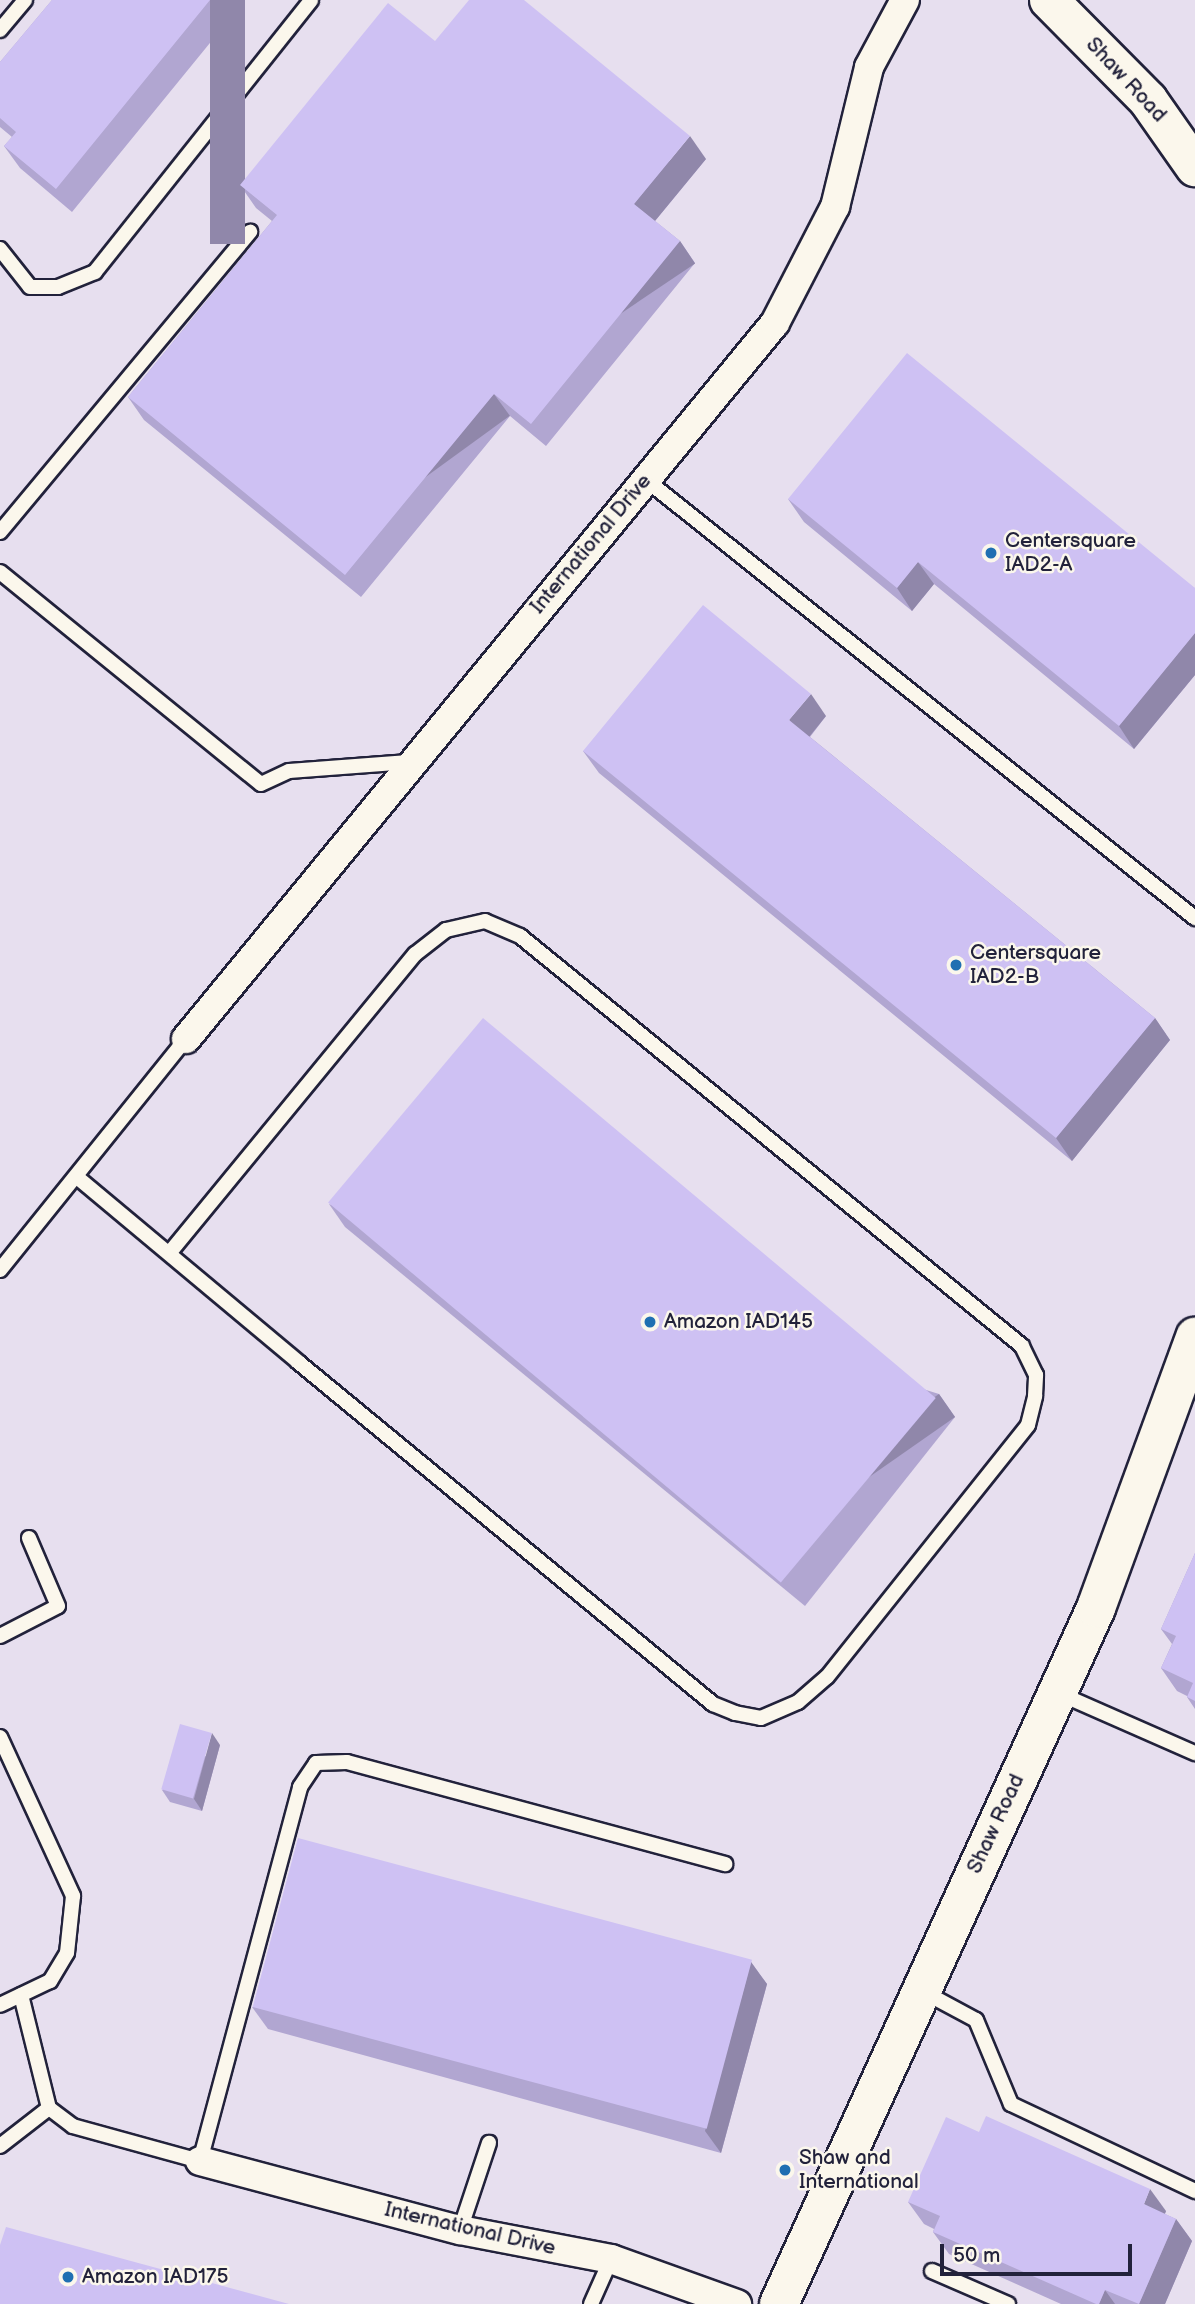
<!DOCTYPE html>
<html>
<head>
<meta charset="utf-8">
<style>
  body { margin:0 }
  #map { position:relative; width:1195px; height:2304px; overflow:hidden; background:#f2eced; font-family:"Balsamiq Sans",sans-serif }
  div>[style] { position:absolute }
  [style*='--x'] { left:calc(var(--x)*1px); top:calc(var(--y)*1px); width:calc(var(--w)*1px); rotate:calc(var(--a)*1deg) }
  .built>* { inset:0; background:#e7dfef; transform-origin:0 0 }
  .roads { filter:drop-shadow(2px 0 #22223b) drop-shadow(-2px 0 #22223b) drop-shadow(0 2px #22223b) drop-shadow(0 -2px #22223b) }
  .service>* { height:14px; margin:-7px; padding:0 7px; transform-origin:7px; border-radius:7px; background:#fbf7ec }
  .minor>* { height:28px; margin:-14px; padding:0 14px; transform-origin:14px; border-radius:14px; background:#fbf7ec }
  .secondary>* { height:38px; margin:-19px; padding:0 19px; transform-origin:19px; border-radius:19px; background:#fbf7ec }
  .wall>* { inset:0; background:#b1a6d1 }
  .shaded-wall>* { inset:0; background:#9087aa; transform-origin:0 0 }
  .building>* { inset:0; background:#cec1f3; transform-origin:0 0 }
  .dots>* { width:19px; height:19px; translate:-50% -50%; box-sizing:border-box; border:4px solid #fbf7ec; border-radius:50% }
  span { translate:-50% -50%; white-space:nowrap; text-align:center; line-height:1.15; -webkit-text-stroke:5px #fbf7ec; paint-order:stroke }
  .street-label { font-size:21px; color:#22223b }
  .poi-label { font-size:21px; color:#22223b }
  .left { translate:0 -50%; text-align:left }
  .scale { position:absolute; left:940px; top:2244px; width:192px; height:32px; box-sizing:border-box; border:4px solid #22223b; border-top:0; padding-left:9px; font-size:21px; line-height:24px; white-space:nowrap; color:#22223b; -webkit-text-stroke:5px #fbf7ec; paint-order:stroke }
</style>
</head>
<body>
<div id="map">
  <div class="built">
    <div style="left:0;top:0;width:1195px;height:2304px"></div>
  </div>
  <div class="roads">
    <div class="service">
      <div style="--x:0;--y:30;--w:39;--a:-50"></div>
      <div style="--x:0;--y:249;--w:48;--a:51.7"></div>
      <div style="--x:30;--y:287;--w:28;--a:0"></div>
      <div style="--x:58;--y:287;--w:40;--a:-22"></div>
      <div style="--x:95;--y:272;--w:347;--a:-51.5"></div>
      <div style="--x:645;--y:479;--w:704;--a:38.6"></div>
      <div style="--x:0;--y:532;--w:391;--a:-50.2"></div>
      <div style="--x:0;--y:572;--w:336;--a:39.1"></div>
      <div style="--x:261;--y:784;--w:31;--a:-25"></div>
      <div style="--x:289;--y:771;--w:120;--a:-4.3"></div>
      <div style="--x:77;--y:1177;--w:288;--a:39.9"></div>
      <div style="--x:298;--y:1362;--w:538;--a:39.49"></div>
      <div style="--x:713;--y:1704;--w:24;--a:22"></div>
      <div style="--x:735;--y:1713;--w:26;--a:11"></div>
      <div style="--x:761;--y:1718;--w:40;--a:-23.4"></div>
      <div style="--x:798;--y:1702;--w:38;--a:-41"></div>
      <div style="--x:827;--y:1677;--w:322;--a:-51.4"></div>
      <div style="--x:1028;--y:1425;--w:30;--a:-76"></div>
      <div style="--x:1035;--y:1396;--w:21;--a:-87"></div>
      <div style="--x:1036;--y:1375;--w:32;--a:-116"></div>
      <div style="--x:1022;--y:1346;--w:648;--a:-140.76"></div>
      <div style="--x:520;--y:936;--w:38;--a:-157"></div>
      <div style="--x:485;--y:921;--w:40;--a:167"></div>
      <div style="--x:446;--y:930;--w:39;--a:142"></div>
      <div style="--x:415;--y:954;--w:387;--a:129.4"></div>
      <div style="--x:0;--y:1270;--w:297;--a:-51.2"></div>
      <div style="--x:0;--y:1636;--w:65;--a:-27.3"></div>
      <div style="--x:58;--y:1606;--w:74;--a:-113.1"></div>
      <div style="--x:1058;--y:1693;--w:150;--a:23.7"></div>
      <div style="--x:0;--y:1737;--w:175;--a:65.3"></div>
      <div style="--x:73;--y:1896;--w:57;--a:96"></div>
      <div style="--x:67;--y:1953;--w:33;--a:121"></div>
      <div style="--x:50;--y:1981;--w:55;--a:154.4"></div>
      <div style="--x:922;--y:1991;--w:61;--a:28.2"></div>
      <div style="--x:976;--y:2020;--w:91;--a:67.4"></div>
      <div style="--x:1011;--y:2104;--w:204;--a:25.3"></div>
      <div style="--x:21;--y:1995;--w:116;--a:76.1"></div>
      <div style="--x:0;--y:2146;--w:62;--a:-37.8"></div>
      <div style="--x:49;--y:2108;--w:30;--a:37"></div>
      <div style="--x:73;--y:2126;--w:132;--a:15.4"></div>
      <div style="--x:200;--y:2161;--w:387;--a:-75"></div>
      <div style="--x:300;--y:1787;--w:29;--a:-56"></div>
      <div style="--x:316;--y:1763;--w:31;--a:-2"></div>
      <div style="--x:347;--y:1762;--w:392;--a:15.1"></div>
      <div style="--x:460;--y:2230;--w:92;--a:-71.6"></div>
      <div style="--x:932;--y:2271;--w:83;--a:23.5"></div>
      <div style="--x:591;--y:2304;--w:49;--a:-66"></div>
    </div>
    <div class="minor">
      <div style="--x:186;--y:1039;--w:927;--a:-50.56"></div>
      <div style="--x:775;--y:323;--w:131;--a:-62.7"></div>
      <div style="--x:835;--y:207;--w:144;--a:-76.3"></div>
      <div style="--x:869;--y:67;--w:76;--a:-61.8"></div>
      <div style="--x:200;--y:2161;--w:269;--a:14.9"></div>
      <div style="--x:460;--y:2230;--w:154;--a:10.9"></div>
      <div style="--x:611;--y:2259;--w:134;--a:19.7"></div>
    </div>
    <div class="secondary">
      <div style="--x:1049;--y:0;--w:141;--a:45.3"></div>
      <div style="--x:1148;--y:100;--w:82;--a:55"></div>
      <div style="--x:779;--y:2304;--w:765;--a:-65.51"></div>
      <div style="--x:1096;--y:1608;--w:289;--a:-69.9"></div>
    </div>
  </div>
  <div class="wall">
    <div style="clip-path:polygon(52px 0,245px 0,72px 212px,20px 168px,4px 146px,12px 137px,0 127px,0 62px)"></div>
    <div style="clip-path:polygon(706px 159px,655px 221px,680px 241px,695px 263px,546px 446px,510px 416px,361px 597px,144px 420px,128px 397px,272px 221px,256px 208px,240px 185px)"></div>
    <div style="clip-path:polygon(788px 499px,1195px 588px,1195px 675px,1134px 749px,934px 584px,912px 611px,804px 522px)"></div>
    <div style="clip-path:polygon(826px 716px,810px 737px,1155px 1018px,1170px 1040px,1072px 1161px,599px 773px,583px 751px)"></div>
    <div style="clip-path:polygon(329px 1204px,939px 1394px,955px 1417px,805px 1606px,345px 1227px)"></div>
    <div style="clip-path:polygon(1195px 1553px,1195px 1709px,1187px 1697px,1187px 1696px,1177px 1691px,1161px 1668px,1172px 1644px,1161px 1629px)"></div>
    <div style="clip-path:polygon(220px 1745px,202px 1811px,170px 1802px,162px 1790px)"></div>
    <div style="clip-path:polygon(751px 1962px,767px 1984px,721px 2153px,268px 2029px,252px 2007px)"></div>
    <div style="clip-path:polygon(908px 2202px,1166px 2211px,1165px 2214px,1176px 2219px,1192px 2241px,1165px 2304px,1061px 2304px,949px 2254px,933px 2232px,934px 2229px,924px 2224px)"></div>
  </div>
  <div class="shaded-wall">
    <div style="left:210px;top:0;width:35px;height:244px"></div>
    <div style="clip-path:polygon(690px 136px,706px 159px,650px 227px,634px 204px)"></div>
    <div style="left:680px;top:241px;width:27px;height:236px;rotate:56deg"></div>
    <div style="left:494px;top:394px;width:27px;height:234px;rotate:54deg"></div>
    <div style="clip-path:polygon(918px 562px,934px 584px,912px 611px,897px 588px)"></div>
    <div style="clip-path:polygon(1195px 633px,1195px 675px,1134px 749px,1119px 726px)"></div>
    <div style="clip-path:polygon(811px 694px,826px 716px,805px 742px,789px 720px)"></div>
    <div style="clip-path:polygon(1155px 1018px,1170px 1040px,1072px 1161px,1056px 1138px)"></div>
    <div style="left:939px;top:1394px;width:28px;height:241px;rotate:55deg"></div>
    <div style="clip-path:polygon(212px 1733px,220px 1745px,202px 1811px,194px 1799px)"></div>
    <div style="clip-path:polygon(751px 1962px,767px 1984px,721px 2153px,705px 2131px)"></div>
    <div style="clip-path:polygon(1150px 2189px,1166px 2211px,1159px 2227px,1144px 2204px)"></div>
    <div style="clip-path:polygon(1176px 2219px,1192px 2241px,1165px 2304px,1139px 2304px)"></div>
    <div style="clip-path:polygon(1105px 2290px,1115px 2304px,1099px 2304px)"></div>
  </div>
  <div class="building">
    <div style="clip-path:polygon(52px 0,210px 0,56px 189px,4px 146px,16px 132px,0 118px,0 62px)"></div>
    <div style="clip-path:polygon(469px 0,524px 0,690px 136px,634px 204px,680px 241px,531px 424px,494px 394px,345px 575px,128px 397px,277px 215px,240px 185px,388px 3px,435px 41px)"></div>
    <div style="clip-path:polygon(907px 353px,1195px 588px,1195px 633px,1119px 726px,918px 562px,897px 588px,788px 499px)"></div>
    <div style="clip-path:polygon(703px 605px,811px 694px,789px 720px,1155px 1018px,1056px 1138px,583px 751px)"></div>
    <div style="left:483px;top:1018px;width:591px;height:241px;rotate:40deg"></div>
    <div style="clip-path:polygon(1195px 1553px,1195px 1701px,1187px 1697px,1193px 1683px,1161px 1668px,1176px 1636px,1161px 1629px)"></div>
    <div style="left:180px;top:1724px;width:33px;height:68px;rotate:16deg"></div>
    <div style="left:298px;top:1838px;width:470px;height:175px;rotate:15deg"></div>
    <div style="clip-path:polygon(986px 2116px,1150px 2189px,1144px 2204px,1176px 2219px,1139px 2304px,1105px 2290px,1099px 2304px,1096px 2304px,933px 2232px,940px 2216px,908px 2202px,946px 2117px,979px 2132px)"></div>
    <div style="clip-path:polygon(6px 2227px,289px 2304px,0 2304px,0 2245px)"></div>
  </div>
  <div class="dots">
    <div style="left:991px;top:553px;background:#1f6fb2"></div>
    <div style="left:956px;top:965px;background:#1f6fb2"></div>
    <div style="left:650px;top:1322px;background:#1f6fb2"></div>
    <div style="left:785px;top:2170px;background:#1f6fb2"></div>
    <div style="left:68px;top:2277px;background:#1f6fb2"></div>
  </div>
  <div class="street-label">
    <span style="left:1126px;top:80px;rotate:47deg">Shaw Road</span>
    <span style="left:591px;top:544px;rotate:-50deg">International Drive</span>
    <span style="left:996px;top:1824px;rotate:-65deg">Shaw Road</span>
    <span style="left:470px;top:2229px;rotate:13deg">International Drive</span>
  </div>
  <div class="poi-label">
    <span class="left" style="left:1005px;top:553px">Centersquare<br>IAD2-A</span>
    <span class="left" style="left:970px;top:965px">Centersquare<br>IAD2-B</span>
    <span class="left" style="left:664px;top:1322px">Amazon IAD145</span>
    <span class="left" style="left:799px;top:2170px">Shaw and<br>International</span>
    <span class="left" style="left:82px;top:2277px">Amazon IAD175</span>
  </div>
  <div class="scale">50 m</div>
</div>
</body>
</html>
